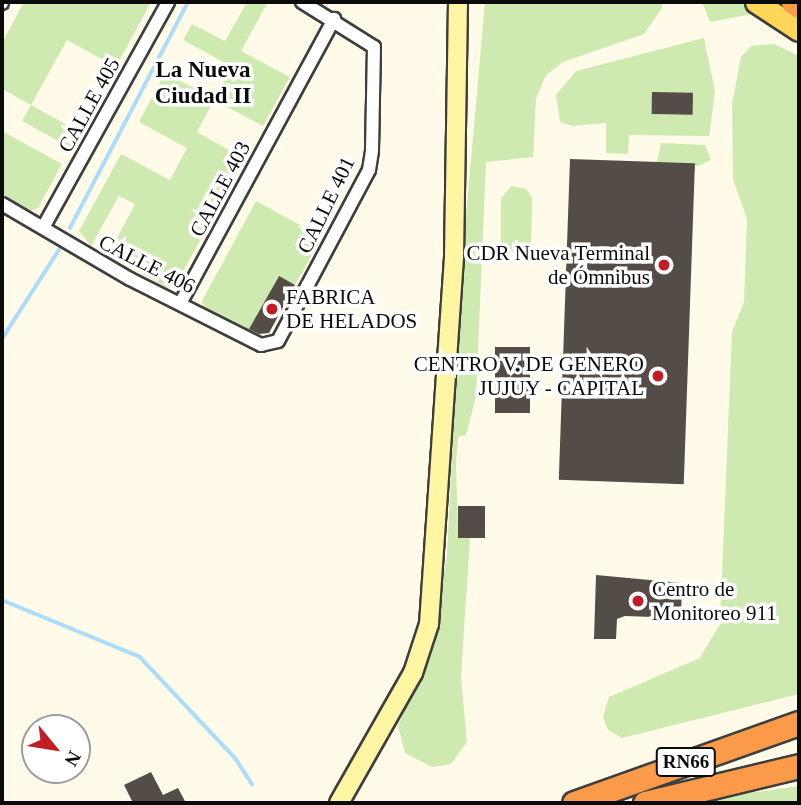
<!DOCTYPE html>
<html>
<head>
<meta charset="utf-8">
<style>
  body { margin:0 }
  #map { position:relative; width:801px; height:805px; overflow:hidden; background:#fffbe8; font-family:Georgia,serif }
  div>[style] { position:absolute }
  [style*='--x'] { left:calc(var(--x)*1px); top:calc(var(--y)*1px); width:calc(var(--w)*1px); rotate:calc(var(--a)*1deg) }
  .green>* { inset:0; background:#cfeab1 }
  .stream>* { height:3.5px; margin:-1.75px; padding:0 1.75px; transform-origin:1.75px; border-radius:1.75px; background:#abdcf9 }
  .building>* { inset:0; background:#544c47; transform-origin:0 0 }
  .roads { filter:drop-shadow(2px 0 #3e3e3e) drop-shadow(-2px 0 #3e3e3e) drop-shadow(0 2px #3e3e3e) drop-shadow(0 -2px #3e3e3e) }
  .street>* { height:12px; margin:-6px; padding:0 6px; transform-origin:6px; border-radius:6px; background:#fff }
  .secondary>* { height:18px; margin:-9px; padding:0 9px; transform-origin:9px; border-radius:9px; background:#fff5a3 }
  .primary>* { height:21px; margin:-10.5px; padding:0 10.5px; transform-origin:10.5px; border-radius:10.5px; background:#ffd658 }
  .highway>* { height:23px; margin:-11.5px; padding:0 11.5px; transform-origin:11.5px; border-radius:11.5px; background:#fb9b4a }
  .dots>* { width:19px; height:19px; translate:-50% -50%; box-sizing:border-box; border:4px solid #fff; border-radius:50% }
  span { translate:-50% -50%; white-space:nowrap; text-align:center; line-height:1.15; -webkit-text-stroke:7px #fff; paint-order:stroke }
  .shield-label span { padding:2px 5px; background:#fff; border:2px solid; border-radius:5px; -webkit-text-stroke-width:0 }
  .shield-label { font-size:19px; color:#0b0b0b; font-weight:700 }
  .street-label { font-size:21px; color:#0b0b0b }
  .poi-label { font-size:21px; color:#0b0b0b }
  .right { translate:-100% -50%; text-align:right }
  .left { translate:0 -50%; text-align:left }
  .neighbourhood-label { font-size:23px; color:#0b0b0b; font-weight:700 }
  .frame { position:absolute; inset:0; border:4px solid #0b0b0b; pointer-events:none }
  .north { position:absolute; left:21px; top:714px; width:70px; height:70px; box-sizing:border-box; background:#fff; border:2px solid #9d9d9d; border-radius:50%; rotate:120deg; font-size:19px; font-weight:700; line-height:28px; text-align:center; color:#0b0b0b }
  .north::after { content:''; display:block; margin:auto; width:24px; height:32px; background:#c01d25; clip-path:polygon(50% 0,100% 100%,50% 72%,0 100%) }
</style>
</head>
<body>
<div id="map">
  <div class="green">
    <div style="clip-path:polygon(24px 2px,151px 2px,116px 67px,67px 40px,31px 105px,80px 132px,71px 148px,22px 121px,31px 105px,2px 89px,2px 43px)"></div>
    <div style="clip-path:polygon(247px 2px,268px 2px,241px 51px,290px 77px,263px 126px,214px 100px,197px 132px,245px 159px,175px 286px,168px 288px,108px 255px,135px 204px,119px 196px,91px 246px,79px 231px,121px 154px,170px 180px,187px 148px,139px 122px,165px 73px,215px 99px,232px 67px,183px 40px,192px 24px,225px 41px)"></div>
    <div style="clip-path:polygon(485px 2px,662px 2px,662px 8px,644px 34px,563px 62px,546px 75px,536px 99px,533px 157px,486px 162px,476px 397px,466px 435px,458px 437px,456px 462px,458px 537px,470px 538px,461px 677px,467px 742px,451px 764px,432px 767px,405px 753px,398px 726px,427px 661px,447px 555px,462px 261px)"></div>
    <div style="clip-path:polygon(702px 2px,741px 2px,757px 13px,710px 22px)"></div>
    <div style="clip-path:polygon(704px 38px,715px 92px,709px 136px,629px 135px,628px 154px,606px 153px,606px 123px,572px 126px,560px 122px,556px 95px,576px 71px)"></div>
    <div style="clip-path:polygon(774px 44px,799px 56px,799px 694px,622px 738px,608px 730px,603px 717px,609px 697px,700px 658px,720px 624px,732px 332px,744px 302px,747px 219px,733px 179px,732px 104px,741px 57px,751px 46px)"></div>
    <div style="clip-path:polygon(2px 131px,62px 164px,38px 208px,27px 211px,2px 197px)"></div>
    <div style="clip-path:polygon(661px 143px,705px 145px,711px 160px,695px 167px,694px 163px,657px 162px)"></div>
    <div style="clip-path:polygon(511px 186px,526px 189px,532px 198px,531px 264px,501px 243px,501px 199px)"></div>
    <div style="clip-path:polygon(256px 201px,322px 237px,295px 285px,278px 277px,248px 332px,204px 308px,202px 301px)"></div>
    <div style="clip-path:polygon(799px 786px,799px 803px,680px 803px)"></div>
  </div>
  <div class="stream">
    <div style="--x:70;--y:228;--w:255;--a:-62.4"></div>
    <div style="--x:2;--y:339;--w:106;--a:-57.4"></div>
    <div style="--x:2;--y:600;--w:149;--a:22.4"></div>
    <div style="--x:140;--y:657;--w:140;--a:46.7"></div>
    <div style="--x:236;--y:759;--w:30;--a:57"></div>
  </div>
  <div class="building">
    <div style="left:652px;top:92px;width:41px;height:22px;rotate:1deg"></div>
    <div style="left:570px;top:159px;width:125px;height:321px;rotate:2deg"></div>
    <div style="clip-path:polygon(279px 276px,295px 285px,269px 333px,259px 334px,249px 329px)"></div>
    <div style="left:495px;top:347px;width:35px;height:66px"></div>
    <div style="left:458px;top:506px;width:27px;height:32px"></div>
    <div style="clip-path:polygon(596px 575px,682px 583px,681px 618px,625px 616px,617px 619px,616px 639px,594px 639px)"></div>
    <div style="clip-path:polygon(151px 772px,163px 795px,178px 788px,186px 803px,133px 803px,124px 785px)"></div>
  </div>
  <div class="roads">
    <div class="street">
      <div style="--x:2;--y:3;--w:1;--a:-90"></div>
      <div style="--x:2;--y:204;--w:148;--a:30.4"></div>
      <div style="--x:130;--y:279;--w:147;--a:26.7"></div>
      <div style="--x:261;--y:345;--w:17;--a:-13"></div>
      <div style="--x:278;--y:341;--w:194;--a:-62"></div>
      <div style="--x:369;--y:170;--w:20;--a:-81"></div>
      <div style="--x:372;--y:150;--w:103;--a:-88.9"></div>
      <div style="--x:374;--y:47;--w:85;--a:-148"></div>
      <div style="--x:44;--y:226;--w:256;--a:-61"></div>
      <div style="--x:181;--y:302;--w:322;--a:-61.6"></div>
    </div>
    <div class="secondary">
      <div style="--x:339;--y:803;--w:150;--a:-60.4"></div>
      <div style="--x:413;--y:673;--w:52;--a:-71.9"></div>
      <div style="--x:429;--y:624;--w:369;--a:-86.1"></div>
      <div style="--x:454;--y:256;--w:254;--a:-89.1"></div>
    </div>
    <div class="primary">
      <div style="--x:756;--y:2;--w:51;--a:33.1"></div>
    </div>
    <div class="highway">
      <div style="--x:793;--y:2;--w:7;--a:34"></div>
      <div style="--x:574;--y:803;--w:239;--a:-19.6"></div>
      <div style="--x:645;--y:803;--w:158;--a:-13.5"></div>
    </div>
  </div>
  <div class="dots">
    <div style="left:664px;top:265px;background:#c01d25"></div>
    <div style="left:272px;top:309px;background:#c01d25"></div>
    <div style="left:658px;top:376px;background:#c01d25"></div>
    <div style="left:638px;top:601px;background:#c01d25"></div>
  </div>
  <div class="shield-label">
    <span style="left:686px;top:762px">RN66</span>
  </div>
  <div class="street-label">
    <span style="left:89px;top:105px;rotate:-61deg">CALLE 405</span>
    <span style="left:220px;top:189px;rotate:-62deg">CALLE 403</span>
    <span style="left:326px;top:205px;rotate:-64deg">CALLE 401</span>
    <span style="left:147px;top:264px;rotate:27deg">CALLE 406</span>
  </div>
  <div class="poi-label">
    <span class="right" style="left:650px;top:265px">CDR Nueva Terminal<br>de Ómnibus</span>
    <span class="left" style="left:286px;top:309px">FABRICA<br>DE HELADOS</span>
    <span class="right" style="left:644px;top:376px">CENTRO V. DE GENERO<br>JUJUY - CAPITAL</span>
    <span class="left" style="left:652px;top:601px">Centro de<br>Monitoreo 911</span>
  </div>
  <div class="neighbourhood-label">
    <span style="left:203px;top:83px">La Nueva<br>Ciudad II</span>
  </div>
  <div class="frame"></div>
  <div class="north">N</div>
</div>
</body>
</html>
